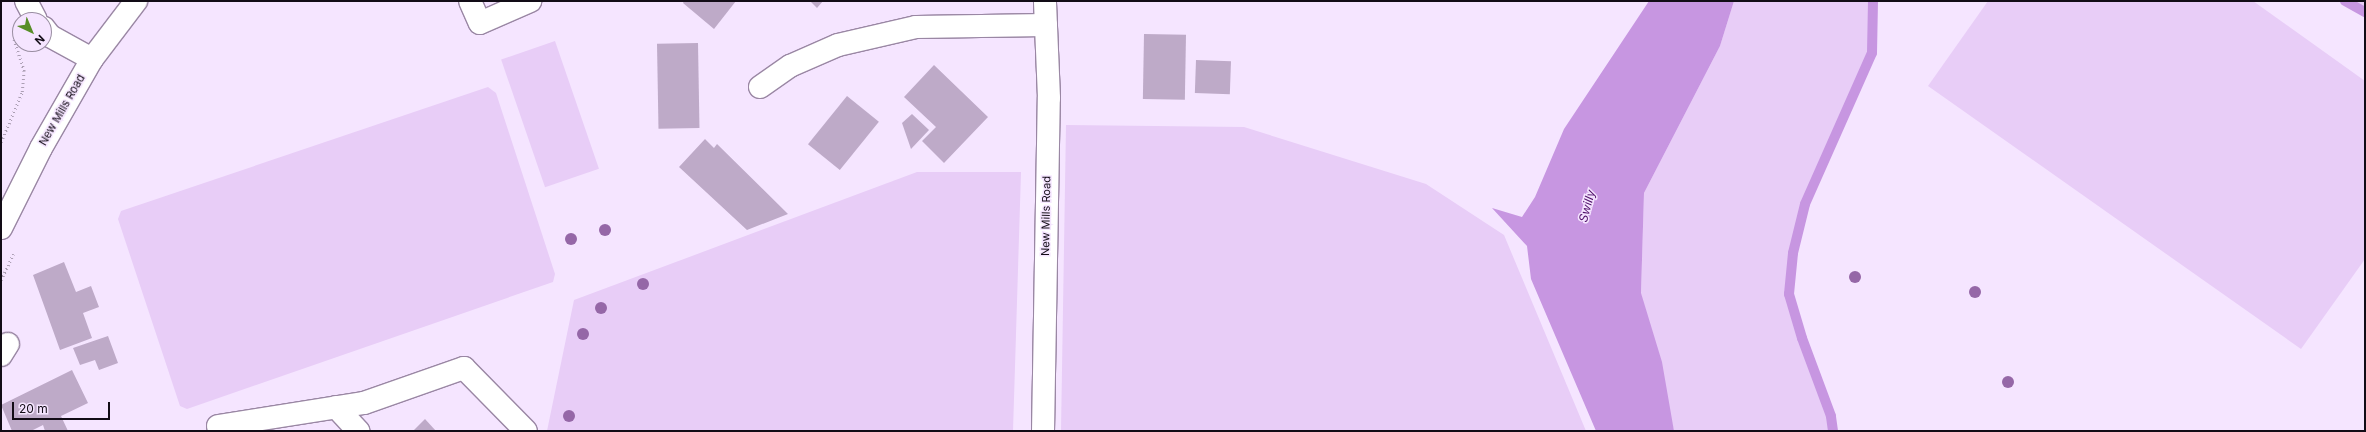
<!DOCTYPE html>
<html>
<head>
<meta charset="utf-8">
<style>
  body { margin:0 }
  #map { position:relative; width:2366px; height:432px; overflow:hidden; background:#f5e5ff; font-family:Inter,sans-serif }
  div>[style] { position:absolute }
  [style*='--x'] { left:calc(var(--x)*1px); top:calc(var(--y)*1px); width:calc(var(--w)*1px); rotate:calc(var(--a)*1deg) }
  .green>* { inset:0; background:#e8cdf7; transform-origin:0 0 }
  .water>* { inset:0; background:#c796e1 }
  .stream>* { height:10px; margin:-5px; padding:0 5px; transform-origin:5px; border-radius:5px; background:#c796e1 }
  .building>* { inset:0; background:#beaac8; transform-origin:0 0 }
  .path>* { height:2.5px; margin-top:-1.25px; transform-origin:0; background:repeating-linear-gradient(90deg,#ac9fb4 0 1px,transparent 0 4px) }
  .roads { filter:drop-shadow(1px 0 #9a87a4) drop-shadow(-1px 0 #9a87a4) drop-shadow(0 1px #9a87a4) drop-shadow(0 -1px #9a87a4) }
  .minor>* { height:22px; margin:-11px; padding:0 11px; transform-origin:11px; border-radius:11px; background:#fff }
  .trees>* { width:12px; height:12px; margin:-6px; border-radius:50%; background:#9567a7 }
  span { translate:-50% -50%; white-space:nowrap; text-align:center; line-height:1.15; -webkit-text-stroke:3px #f5e5ff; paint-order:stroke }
  .street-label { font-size:11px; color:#120c16 }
  .water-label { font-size:12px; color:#4f0e69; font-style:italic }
  .frame { position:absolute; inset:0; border:2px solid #120c16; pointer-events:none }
  .north { position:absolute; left:12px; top:12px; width:40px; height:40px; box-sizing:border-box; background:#f5e5ff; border:1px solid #9a8ea2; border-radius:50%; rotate:136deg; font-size:11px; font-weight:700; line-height:16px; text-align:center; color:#120c16 }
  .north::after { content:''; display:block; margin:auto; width:14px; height:18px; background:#588e28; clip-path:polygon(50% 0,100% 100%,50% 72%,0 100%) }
  .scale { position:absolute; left:12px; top:402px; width:98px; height:18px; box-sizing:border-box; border:2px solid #120c16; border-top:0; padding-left:5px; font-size:12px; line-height:14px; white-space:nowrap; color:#120c16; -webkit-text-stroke:3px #f5e5ff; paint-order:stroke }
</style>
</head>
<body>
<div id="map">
  <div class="green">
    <div style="clip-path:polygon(1734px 1px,1873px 1px,1872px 53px,1805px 204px,1793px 253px,1789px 294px,1802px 338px,1831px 416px,1833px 431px,1674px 431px,1641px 294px,1644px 193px,1720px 46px)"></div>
    <div style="clip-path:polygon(1988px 1px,2253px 1px,2365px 81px,2365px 259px,2301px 349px,1928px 86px)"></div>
    <div style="clip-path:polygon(2345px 1px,2365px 1px,2365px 12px,2348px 3px)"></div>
    <div style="left:555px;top:41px;width:135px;height:57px;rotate:71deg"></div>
    <div style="clip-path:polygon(488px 87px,496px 93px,555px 274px,553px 282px,187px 409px,180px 406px,118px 219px,121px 211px)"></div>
    <div style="clip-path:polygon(1066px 125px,1244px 127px,1426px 184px,1504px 235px,1586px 431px,1061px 431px)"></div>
    <div style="clip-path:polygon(917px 172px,1021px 172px,1013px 431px,547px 431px,574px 300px)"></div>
  </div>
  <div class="water">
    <div style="clip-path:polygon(1649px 1px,1734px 1px,1720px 46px,1644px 193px,1641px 293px,1662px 362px,1674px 431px,1596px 431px,1531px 279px,1527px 246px,1492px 208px,1522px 217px,1535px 197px,1564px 129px)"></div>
  </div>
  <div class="stream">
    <div style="--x:2345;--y:1;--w:23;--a:29"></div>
    <div style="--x:1833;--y:431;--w:15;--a:-98"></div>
    <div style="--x:1831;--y:416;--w:83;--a:-110.4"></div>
    <div style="--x:1802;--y:338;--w:46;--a:-106.5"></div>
    <div style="--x:1789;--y:294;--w:41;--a:-84.4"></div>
    <div style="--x:1793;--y:253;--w:50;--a:-76.2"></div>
    <div style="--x:1805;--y:204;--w:165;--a:-66.1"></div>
    <div style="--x:1872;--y:53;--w:52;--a:-88.9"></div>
  </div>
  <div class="building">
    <div style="clip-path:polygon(684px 1px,736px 1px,714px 29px,683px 3px)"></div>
    <div style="clip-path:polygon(810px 1px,823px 1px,817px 8px)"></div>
    <div style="left:1144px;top:34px;width:42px;height:65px;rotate:1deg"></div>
    <div style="left:698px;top:43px;width:85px;height:41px;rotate:89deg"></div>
    <div style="left:1196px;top:60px;width:35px;height:33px;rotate:2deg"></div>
    <div style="clip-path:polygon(934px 65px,988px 117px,944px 163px,922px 141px,936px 127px,904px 97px)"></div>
    <div style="left:847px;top:96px;width:41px;height:62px;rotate:39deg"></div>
    <div style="clip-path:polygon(912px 114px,929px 130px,911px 149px,902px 123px)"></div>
    <div style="clip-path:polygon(705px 139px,714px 148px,717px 144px,788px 214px,747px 230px,679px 167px)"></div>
    <div style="clip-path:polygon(64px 262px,76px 292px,91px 286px,99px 307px,83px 313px,92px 338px,60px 350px,33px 275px)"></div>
    <div style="clip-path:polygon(108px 336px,118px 363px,99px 370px,95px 360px,80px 365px,73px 348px)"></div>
    <div style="clip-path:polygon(72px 370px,88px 403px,61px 416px,68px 431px,45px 431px,43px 425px,31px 431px,12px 431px,1px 405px)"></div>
    <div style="clip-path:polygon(425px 419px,436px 431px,413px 431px)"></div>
  </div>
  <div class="path">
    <div style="--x:1;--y:142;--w:54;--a:-67.2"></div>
    <div style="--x:22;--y:92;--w:21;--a:-85"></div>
    <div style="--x:24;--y:71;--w:33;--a:-108"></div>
    <div style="--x:1;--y:280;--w:29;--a:-65"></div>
  </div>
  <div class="roads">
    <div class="minor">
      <div style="--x:26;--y:1;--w:21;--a:62"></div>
      <div style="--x:470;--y:1;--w:24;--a:66"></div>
      <div style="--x:480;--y:23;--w:55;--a:-23.7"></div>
      <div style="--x:44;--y:28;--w:10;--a:53"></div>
      <div style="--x:50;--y:36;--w:48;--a:28.7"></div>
      <div style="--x:760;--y:87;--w:37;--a:-35"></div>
      <div style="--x:790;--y:66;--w:52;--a:-23.6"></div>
      <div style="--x:838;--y:45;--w:80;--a:-13"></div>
      <div style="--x:916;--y:27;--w:130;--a:-0.9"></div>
      <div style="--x:1;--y:228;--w:89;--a:-63.4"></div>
      <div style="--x:41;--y:148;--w:103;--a:-60.2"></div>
      <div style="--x:92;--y:59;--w:73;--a:-52.8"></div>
      <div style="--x:1;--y:355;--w:13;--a:-58"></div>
      <div style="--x:336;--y:407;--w:33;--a:47"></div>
      <div style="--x:218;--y:426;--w:148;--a:-9"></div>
      <div style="--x:364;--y:403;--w:106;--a:-19.3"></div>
      <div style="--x:464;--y:368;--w:88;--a:45.5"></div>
      <div style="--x:1043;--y:431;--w:333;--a:-89"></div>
      <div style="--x:1049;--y:98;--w:97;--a:-92.4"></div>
    </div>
  </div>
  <div class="trees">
    <div style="left:605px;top:230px"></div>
    <div style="left:571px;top:239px"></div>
    <div style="left:1855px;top:277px"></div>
    <div style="left:643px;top:284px"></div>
    <div style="left:1975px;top:292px"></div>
    <div style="left:601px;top:308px"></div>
    <div style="left:583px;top:334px"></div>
    <div style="left:2008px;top:382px"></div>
    <div style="left:569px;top:416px"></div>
  </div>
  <div class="street-label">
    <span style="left:62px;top:110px;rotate:-60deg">New Mills Road</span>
    <span style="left:1046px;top:216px;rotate:-89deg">New Mills Road</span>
  </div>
  <div class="water-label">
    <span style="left:1587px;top:206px;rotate:-75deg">Swilly</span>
  </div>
  <div class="frame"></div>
  <div class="north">N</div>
  <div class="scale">20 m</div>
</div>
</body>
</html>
